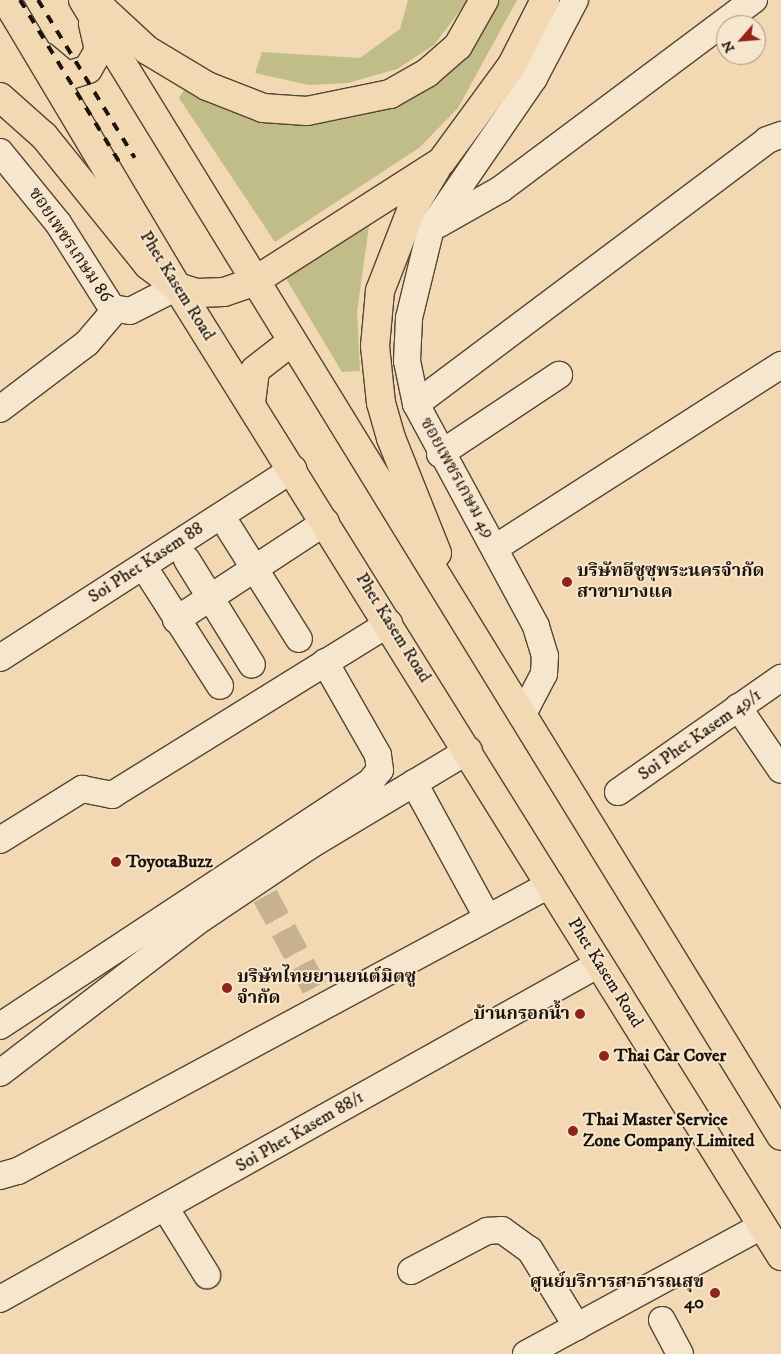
<!DOCTYPE html>
<html>
<head>
<meta charset="utf-8">
<style>
  body { margin:0 }
  #map { position:relative; width:781px; height:1354px; overflow:hidden; background:#f2d8b3; font-family:"IM FELL DW Pica","Noto Serif Thai",serif }
  div>[style] { position:absolute }
  [style*='--x'] { left:calc(var(--x)*1px); top:calc(var(--y)*1px); width:calc(var(--w)*1px); rotate:calc(var(--a)*1deg) }
  .green>* { inset:0; background:#c0bd88 }
  .minor-tunnel>* { height:26px; margin-top:-13px; transform-origin:0; background:repeating-linear-gradient(90deg,#c7b191 0 26px,transparent 0 39px) }
  .roads { filter:drop-shadow(1px 0 #524534) drop-shadow(-1px 0 #524534) drop-shadow(0 1px #524534) drop-shadow(0 -1px #524534) }
  .minor>* { height:26px; margin:-13px; padding:0 13px; transform-origin:13px; border-radius:13px; background:#f7e6ce }
  .major>* { height:28px; margin:-14px; padding:0 14px; transform-origin:14px; border-radius:14px; background:#f2d8b3 }
  .highway>* { height:28px; margin:-14px; padding:0 14px; transform-origin:14px; border-radius:14px; background:#f2d8b3 }
  .rail>* { height:4px; margin-top:-2px; transform-origin:0; background:repeating-linear-gradient(90deg,#1d1409 0 9px,transparent 0 18px) }
  .dots>* { width:14px; height:14px; translate:-50% -50%; box-sizing:border-box; border:2px solid #f7e6ce; border-radius:50% }
  span { translate:-50% -50%; white-space:nowrap; text-align:center; line-height:1.15; -webkit-text-stroke:4px #f7e6ce; paint-order:stroke }
  .street-label { font-size:18px; color:#1d1409 }
  .poi-label { font-size:18px; color:#1d1409; font-weight:700 }
  .left { translate:0 -50%; text-align:left }
  .right { translate:-100% -50%; text-align:right }
  .north { position:absolute; left:716px; top:15px; width:50px; height:50px; box-sizing:border-box; background:#f7e6ce; border:1px solid #a0927f; border-radius:50%; rotate:243deg; font-size:14px; font-weight:700; line-height:20px; text-align:center; color:#1d1409 }
  .north::after { content:''; display:block; margin:auto; width:18px; height:22px; background:#8f2418; clip-path:polygon(50% 0,100% 100%,50% 72%,0 100%) }
</style>
</head>
<body>
<div id="map">
  <div class="green">
    <div style="clip-path:polygon(408px 0,468px 0,434px 45px,397px 69px,348px 83px,309px 85px,255px 73px,262px 52px,360px 58px,400px 29px)"></div>
    <div style="clip-path:polygon(497px 0,517px 0,458px 108px,419px 148px,275px 242px,179px 98px,189px 82px,257px 111px,428px 86px,475px 47px)"></div>
    <div style="clip-path:polygon(369px 226px,357px 312px,360px 371px,342px 372px,285px 277px)"></div>
  </div>
  <div class="minor-tunnel">
    <div style="--x:265;--y:896;--w:111;--a:61.6"></div>
  </div>
  <div class="roads">
    <div class="minor">
      <div style="--x:0;--y:152;--w:92;--a:50.8"></div>
      <div style="--x:58;--y:223;--w:101;--a:57.6"></div>
      <div style="--x:112;--y:308;--w:18;--a:9"></div>
      <div style="--x:130;--y:311;--w:53;--a:-27.1"></div>
      <div style="--x:439;--y:224;--w:71;--a:-29.4"></div>
      <div style="--x:501;--y:189;--w:316;--a:-36.8"></div>
      <div style="--x:416;--y:404;--w:439;--a:-36.9"></div>
      <div style="--x:767;--y:140;--w:15;--a:-20"></div>
      <div style="--x:0;--y:409;--w:109;--a:-37.2"></div>
      <div style="--x:87;--y:343;--w:45;--a:-49.5"></div>
      <div style="--x:440;--y:454;--w:143;--a:-33.6"></div>
      <div style="--x:229;--y:528;--w:131;--a:57.8"></div>
      <div style="--x:495;--y:548;--w:340;--a:-32.6"></div>
      <div style="--x:187;--y:560;--w:123;--a:58.2"></div>
      <div style="--x:151;--y:578;--w:128;--a:57.4"></div>
      <div style="--x:176;--y:620;--w:179;--a:-33.2"></div>
      <div style="--x:0;--y:658;--w:349;--a:-32.8"></div>
      <div style="--x:738;--y:707;--w:76;--a:55.7"></div>
      <div style="--x:522;--y:716;--w:47;--a:-62.4"></div>
      <div style="--x:544;--y:674;--w:18;--a:-87"></div>
      <div style="--x:545;--y:656;--w:31;--a:-107"></div>
      <div style="--x:536;--y:626;--w:252;--a:-118.4"></div>
      <div style="--x:416;--y:404;--w:44;--a:-101.8"></div>
      <div style="--x:407;--y:361;--w:43;--a:-87.3"></div>
      <div style="--x:409;--y:318;--w:93;--a:-76.3"></div>
      <div style="--x:431;--y:228;--w:182;--a:-55.5"></div>
      <div style="--x:534;--y:78;--w:88;--a:-62.3"></div>
      <div style="--x:414;--y:783;--w:153;--a:61.4"></div>
      <div style="--x:618;--y:792;--w:199;--a:-35"></div>
      <div style="--x:0;--y:840;--w:97;--a:-31.9"></div>
      <div style="--x:82;--y:789;--w:31;--a:11"></div>
      <div style="--x:112;--y:795;--w:326;--a:-31.8"></div>
      <div style="--x:0;--y:1026;--w:445;--a:-33.4"></div>
      <div style="--x:371;--y:781;--w:14;--a:-51"></div>
      <div style="--x:380;--y:770;--w:15;--a:-98"></div>
      <div style="--x:378;--y:755;--w:107;--a:-119.7"></div>
      <div style="--x:0;--y:1073;--w:253;--a:-37.5"></div>
      <div style="--x:201;--y:919;--w:133;--a:-33.9"></div>
      <div style="--x:311;--y:845;--w:184;--a:-31"></div>
      <div style="--x:0;--y:1176;--w:19;--a:-16"></div>
      <div style="--x:18;--y:1171;--w:605;--a:-28.3"></div>
      <div style="--x:166;--y:1209;--w:78;--a:58.2"></div>
      <div style="--x:411;--y:1271;--w:86;--a:-27.8"></div>
      <div style="--x:487;--y:1231;--w:15;--a:-4"></div>
      <div style="--x:502;--y:1230;--w:34;--a:36"></div>
      <div style="--x:530;--y:1250;--w:90;--a:58.6"></div>
      <div style="--x:0;--y:1299;--w:686;--a:-29.22"></div>
      <div style="--x:662;--y:1320;--w:38;--a:62"></div>
      <div style="--x:526;--y:1354;--w:268;--a:-28.5"></div>
    </div>
    <div class="major">
      <div style="--x:6;--y:0;--w:334;--a:59.2"></div>
      <div style="--x:177;--y:287;--w:1142;--a:58.06"></div>
      <div style="--x:83;--y:0;--w:1333;--a:58.43"></div>
      <div style="--x:44;--y:57;--w:30;--a:40"></div>
      <div style="--x:67;--y:76;--w:22;--a:-18"></div>
      <div style="--x:88;--y:69;--w:22;--a:-60"></div>
      <div style="--x:99;--y:50;--w:27;--a:-103"></div>
      <div style="--x:0;--y:97;--w:59;--a:41.6"></div>
      <div style="--x:44;--y:136;--w:166;--a:51.1"></div>
      <div style="--x:148;--y:265;--w:36;--a:37"></div>
      <div style="--x:177;--y:287;--w:21;--a:17"></div>
      <div style="--x:197;--y:293;--w:27;--a:-2"></div>
      <div style="--x:224;--y:292;--w:31;--a:-19"></div>
      <div style="--x:253;--y:282;--w:223;--a:-32.6"></div>
      <div style="--x:441;--y:162;--w:120;--a:-53.8"></div>
      <div style="--x:512;--y:65;--w:73;--a:-63.1"></div>
      <div style="--x:436;--y:169;--w:49;--a:120.8"></div>
      <div style="--x:411;--y:211;--w:86;--a:111.2"></div>
      <div style="--x:380;--y:291;--w:55;--a:95.2"></div>
      <div style="--x:375;--y:346;--w:57;--a:84"></div>
      <div style="--x:381;--y:403;--w:36;--a:74"></div>
      <div style="--x:391;--y:438;--w:124;--a:68.2"></div>
      <div style="--x:251;--y:403;--w:33;--a:-83"></div>
      <div style="--x:255;--y:370;--w:46;--a:-37.9"></div>
    </div>
    <div class="highway">
      <div style="--x:93;--y:0;--w:74;--a:42.8"></div>
      <div style="--x:147;--y:50;--w:70;--a:31"></div>
      <div style="--x:207;--y:86;--w:60;--a:21.4"></div>
      <div style="--x:263;--y:108;--w:44;--a:3.9"></div>
      <div style="--x:307;--y:111;--w:85;--a:-11.6"></div>
      <div style="--x:390;--y:94;--w:43;--a:-29.6"></div>
      <div style="--x:427;--y:73;--w:41;--a:-41.1"></div>
      <div style="--x:458;--y:46;--w:53;--a:-60.5"></div>
    </div>
  </div>
  <div class="rail">
    <div style="--x:20;--y:0;--w:193;--a:58.5"></div>
    <div style="--x:38;--y:0;--w:185;--a:58.5"></div>
  </div>
  <div class="dots">
    <div style="left:567px;top:582px;background:#8f2418"></div>
    <div style="left:116px;top:862px;background:#8f2418"></div>
    <div style="left:227px;top:988px;background:#8f2418"></div>
    <div style="left:580px;top:1014px;background:#8f2418"></div>
    <div style="left:604px;top:1056px;background:#8f2418"></div>
    <div style="left:573px;top:1131px;background:#8f2418"></div>
    <div style="left:715px;top:1293px;background:#8f2418"></div>
  </div>
  <div class="street-label">
    <span style="left:70px;top:245px;rotate:56deg">ซอยเพชรเกษม 86</span>
    <span style="left:177px;top:286px;rotate:58deg">Phet Kasem Road</span>
    <span style="left:457px;top:478px;rotate:61deg">ซอยเพชรเกษม 49</span>
    <span style="left:146px;top:563px;rotate:-33deg">Soi Phet Kasem 88</span>
    <span style="left:393px;top:628px;rotate:58deg">Phet Kasem Road</span>
    <span style="left:700px;top:735px;rotate:-35deg">Soi Phet Kasem 49/1</span>
    <span style="left:605px;top:973px;rotate:58deg">Phet Kasem Road</span>
    <span style="left:300px;top:1132px;rotate:-30deg">Soi Phet Kasem 88/1</span>
  </div>
  <div class="poi-label">
    <span class="left" style="left:577px;top:582px">บริษัทอีซูซุพระนครจำกัด<br>สาขาบางแค</span>
    <span class="left" style="left:126px;top:862px">ToyotaBuzz</span>
    <span class="left" style="left:237px;top:988px">บริษัทไทยยานยนต์มิตซู<br>จำกัด</span>
    <span class="right" style="left:570px;top:1014px">บ้านกรอกน้ำ</span>
    <span class="left" style="left:614px;top:1056px">Thai Car Cover</span>
    <span class="left" style="left:583px;top:1131px">Thai Master Service<br>Zone Company Limited</span>
    <span class="right" style="left:704px;top:1293px">ศูนย์บริการสาธารณสุข<br>40</span>
  </div>
  <div class="north">N</div>
</div>
</body>
</html>
